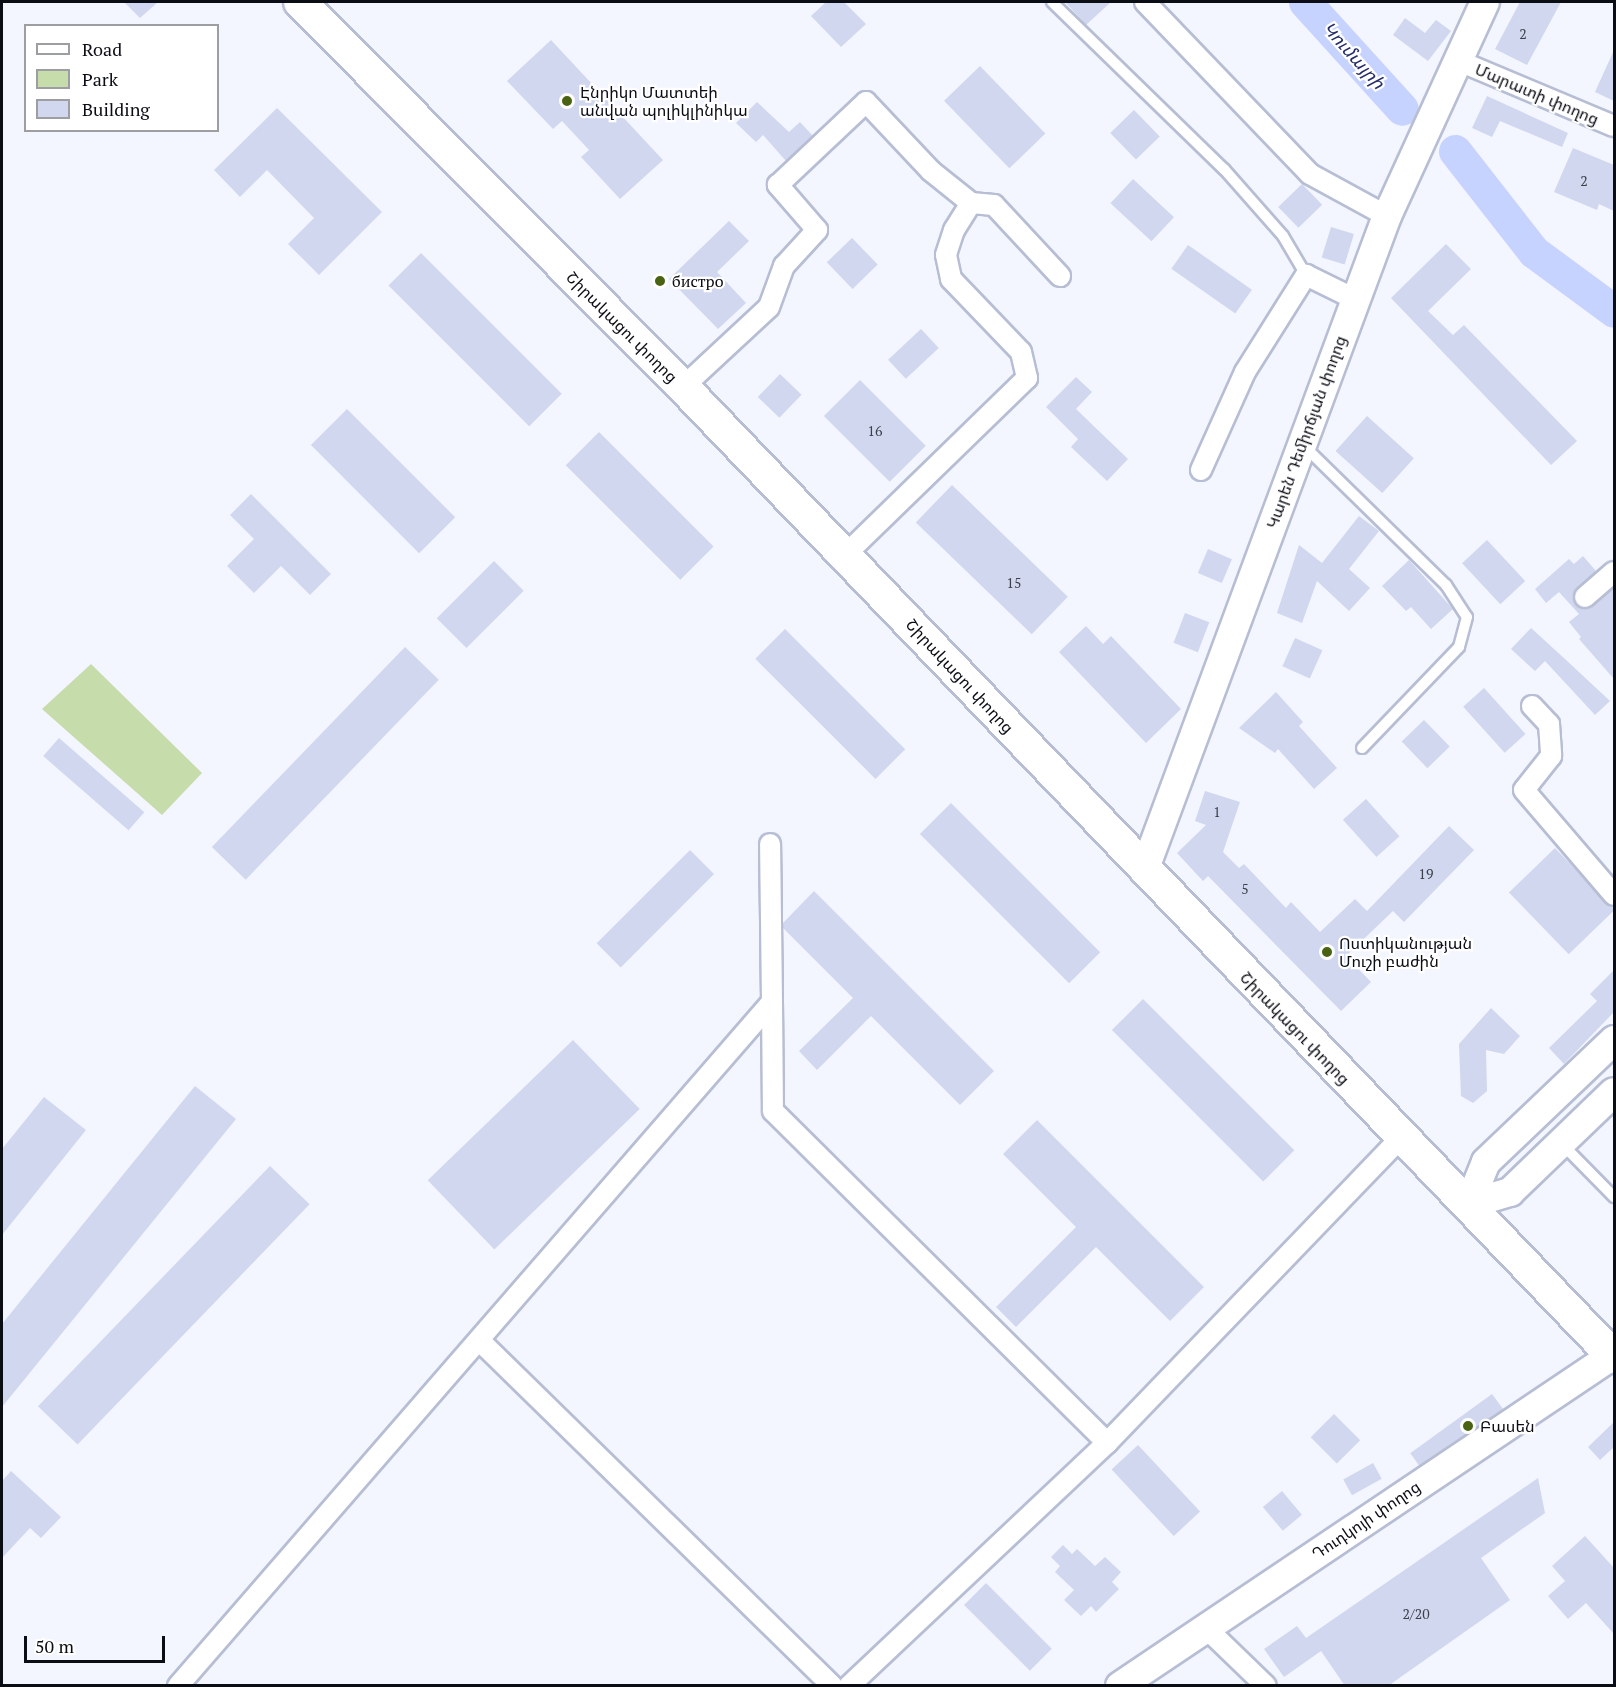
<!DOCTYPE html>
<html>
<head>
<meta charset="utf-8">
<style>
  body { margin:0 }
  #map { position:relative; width:1616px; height:1687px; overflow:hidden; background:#f3f5ff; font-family:"PT Serif","Noto Sans Armenian",serif }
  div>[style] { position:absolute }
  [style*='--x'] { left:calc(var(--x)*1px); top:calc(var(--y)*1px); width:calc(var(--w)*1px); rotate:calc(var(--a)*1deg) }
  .green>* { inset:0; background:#c7dcab }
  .river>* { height:33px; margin:-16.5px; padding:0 16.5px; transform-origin:16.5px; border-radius:16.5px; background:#c7d3ff }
  .building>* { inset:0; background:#d1d7ee; transform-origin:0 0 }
  .roads { filter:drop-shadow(2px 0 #b7bed4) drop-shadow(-2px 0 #b7bed4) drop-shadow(0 2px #b7bed4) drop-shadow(0 -2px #b7bed4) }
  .lane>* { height:10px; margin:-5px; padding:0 5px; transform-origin:5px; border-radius:5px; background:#fff }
  .street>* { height:20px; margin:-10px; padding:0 10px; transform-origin:10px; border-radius:10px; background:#fff }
  .secondary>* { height:28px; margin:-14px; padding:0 14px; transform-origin:14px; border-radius:14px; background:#fff }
  .primary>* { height:32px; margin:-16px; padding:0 16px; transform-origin:16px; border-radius:16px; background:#fff }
  .dots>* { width:16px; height:16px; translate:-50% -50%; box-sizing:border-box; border:3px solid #fff; border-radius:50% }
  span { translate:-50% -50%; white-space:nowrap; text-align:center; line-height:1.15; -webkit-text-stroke:4.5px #fff; paint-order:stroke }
  .number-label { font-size:14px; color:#3c404b }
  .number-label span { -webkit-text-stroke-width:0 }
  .poi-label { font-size:16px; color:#0b0d15 }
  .left { translate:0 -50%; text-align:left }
  .street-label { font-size:16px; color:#0b0d15 }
  .water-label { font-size:18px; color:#242c6a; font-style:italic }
  .frame { position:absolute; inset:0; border:3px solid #0b0d15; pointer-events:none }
  .legend { position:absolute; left:24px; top:24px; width:195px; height:108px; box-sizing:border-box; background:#fff; border:2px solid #9d9ea1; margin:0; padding:8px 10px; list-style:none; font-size:18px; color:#0b0d15 }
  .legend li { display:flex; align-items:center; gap:12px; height:30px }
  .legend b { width:30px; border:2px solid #9d9ea1 }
  .scale { position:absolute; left:24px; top:1636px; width:141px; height:27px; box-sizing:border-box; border:3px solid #0b0d15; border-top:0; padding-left:8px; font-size:18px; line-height:21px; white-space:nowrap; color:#0b0d15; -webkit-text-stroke:4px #fff; paint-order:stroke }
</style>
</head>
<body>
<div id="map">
  <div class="green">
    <div style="clip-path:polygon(91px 664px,202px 773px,162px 815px,42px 709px)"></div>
  </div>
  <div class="river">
    <div style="--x:1305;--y:2;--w:144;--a:47.8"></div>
    <div style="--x:1455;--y:151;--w:128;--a:52"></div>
    <div style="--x:1534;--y:252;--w:99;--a:36.4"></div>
  </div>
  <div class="building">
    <div style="clip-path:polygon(124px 2px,158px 2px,140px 18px)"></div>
    <div style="clip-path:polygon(826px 2px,844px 2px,866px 24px,841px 47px,811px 16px)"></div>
    <div style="clip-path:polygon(1065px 2px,1111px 2px,1086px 25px)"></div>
    <div style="clip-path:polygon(1520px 2px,1561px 2px,1527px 65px,1495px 49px)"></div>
    <div style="clip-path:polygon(1405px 18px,1425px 33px,1436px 20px,1451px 31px,1428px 61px,1393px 35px)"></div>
    <div style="clip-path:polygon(551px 40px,663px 160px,620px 199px,581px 157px,589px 150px,562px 121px,553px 129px,507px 81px)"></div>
    <div style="clip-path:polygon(1614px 50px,1614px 101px,1595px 92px)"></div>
    <div style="left:980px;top:66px;width:94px;height:50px;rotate:46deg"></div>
    <div style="clip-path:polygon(1487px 96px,1568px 133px,1562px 147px,1500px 121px,1492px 137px,1472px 128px)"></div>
    <div style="clip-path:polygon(757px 102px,789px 132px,800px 122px,813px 136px,786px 161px,763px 135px,756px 142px,736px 123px)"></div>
    <div style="clip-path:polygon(277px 108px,382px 212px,319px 275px,288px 244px,314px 218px,267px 170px,240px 197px,214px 170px)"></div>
    <div style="left:1134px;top:110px;width:37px;height:33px;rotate:46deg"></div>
    <div style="clip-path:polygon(1573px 148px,1614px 165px,1614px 211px,1599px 204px,1597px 210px,1554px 192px)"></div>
    <div style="left:1133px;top:179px;width:56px;height:33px;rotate:43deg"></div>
    <div style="left:1302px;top:184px;width:29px;height:33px;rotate:46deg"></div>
    <div style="clip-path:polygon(729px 221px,749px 241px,717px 272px,746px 303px,718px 329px,669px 279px)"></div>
    <div style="left:1331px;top:227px;width:24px;height:32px;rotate:17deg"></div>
    <div style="left:852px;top:238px;width:37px;height:35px;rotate:46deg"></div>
    <div style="clip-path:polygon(1446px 244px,1471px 269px,1428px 311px,1453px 335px,1464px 325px,1577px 441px,1551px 465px,1391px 298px)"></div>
    <div style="left:1188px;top:245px;width:78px;height:29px;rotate:35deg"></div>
    <div style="left:421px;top:253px;width:199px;height:46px;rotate:45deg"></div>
    <div style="left:921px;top:329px;width:26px;height:45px;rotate:47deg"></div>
    <div style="left:780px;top:374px;width:30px;height:32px;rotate:44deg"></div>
    <div style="clip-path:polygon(1076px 377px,1092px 392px,1076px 409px,1128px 459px,1107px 481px,1071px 447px,1078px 439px,1046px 407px)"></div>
    <div style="left:860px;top:380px;width:93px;height:51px;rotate:45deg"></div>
    <div style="left:347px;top:409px;width:153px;height:51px;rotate:45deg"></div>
    <div style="left:1367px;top:416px;width:63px;height:47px;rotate:42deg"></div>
    <div style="left:599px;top:432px;width:162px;height:47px;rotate:45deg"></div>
    <div style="left:952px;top:485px;width:161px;height:52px;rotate:44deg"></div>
    <div style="clip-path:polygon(251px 494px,331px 574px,310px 595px,281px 566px,254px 593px,227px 566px,254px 539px,230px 515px)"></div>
    <div style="clip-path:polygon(1359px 516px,1379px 531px,1349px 569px,1370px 588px,1349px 611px,1317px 581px,1302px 623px,1277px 613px,1299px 545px,1322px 563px)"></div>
    <div style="left:1487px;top:540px;width:56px;height:34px;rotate:47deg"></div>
    <div style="left:1208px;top:549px;width:26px;height:26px;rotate:23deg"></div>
    <div style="clip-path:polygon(1583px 556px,1596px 571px,1574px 593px,1576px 605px,1588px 609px,1612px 589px,1614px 592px,1614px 679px,1579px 639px,1581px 637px,1569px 622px,1579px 614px,1559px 592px,1546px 603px,1535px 589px,1569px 559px,1574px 564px)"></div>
    <div style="clip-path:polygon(1409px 560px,1453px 609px,1431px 629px,1411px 607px,1406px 611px,1382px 586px)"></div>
    <div style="left:494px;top:561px;width:42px;height:81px;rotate:45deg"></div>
    <div style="left:1185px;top:613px;width:26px;height:32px;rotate:21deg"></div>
    <div style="clip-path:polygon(1086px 626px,1103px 644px,1111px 636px,1181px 709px,1146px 743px,1059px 652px)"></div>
    <div style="clip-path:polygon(1531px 628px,1565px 659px,1610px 701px,1595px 715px,1545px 661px,1535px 671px,1511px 649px)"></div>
    <div style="left:785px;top:629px;width:170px;height:42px;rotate:45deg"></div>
    <div style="left:1295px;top:638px;width:30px;height:31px;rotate:24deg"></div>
    <div style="left:405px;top:647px;width:47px;height:278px;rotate:44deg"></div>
    <div style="left:1484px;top:688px;width:62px;height:28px;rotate:48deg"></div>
    <div style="clip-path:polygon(1276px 692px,1303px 722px,1299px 726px,1337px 768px,1314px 789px,1278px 749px,1275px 753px,1239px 728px)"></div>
    <div style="left:1424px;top:720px;width:37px;height:31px;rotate:46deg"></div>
    <div style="left:59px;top:738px;width:113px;height:24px;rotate:41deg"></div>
    <div style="clip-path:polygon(1205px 791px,1240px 802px,1223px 852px,1239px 868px,1244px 864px,1286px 908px,1291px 902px,1320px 932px,1355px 899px,1367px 911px,1449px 826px,1474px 850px,1404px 922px,1393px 911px,1346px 956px,1371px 982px,1341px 1011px,1208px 876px,1203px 881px,1177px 853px,1206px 825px,1195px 821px)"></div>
    <div style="left:1366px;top:799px;width:50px;height:31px;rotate:48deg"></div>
    <div style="left:951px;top:803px;width:211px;height:44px;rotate:45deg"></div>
    <div style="left:1555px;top:848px;width:86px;height:64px;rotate:46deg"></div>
    <div style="left:690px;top:850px;width:34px;height:132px;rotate:45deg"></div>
    <div style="clip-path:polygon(814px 891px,994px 1071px,960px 1105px,871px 1016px,817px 1070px,799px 1051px,853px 998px,783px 928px,783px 923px)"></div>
    <div style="clip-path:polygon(1614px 970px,1614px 1012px,1564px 1064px,1549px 1048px,1597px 1001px,1590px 994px)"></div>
    <div style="left:1143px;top:999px;width:214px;height:44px;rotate:45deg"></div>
    <div style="clip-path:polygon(1491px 1008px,1520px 1036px,1504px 1054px,1486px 1050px,1487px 1091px,1473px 1103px,1461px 1096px,1459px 1044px)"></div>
    <div style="left:573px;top:1040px;width:96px;height:202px;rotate:46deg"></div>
    <div style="clip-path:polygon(195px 1086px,236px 1119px,2px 1407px,2px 1324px)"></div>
    <div style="clip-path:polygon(44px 1097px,86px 1130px,2px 1235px,2px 1149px)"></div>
    <div style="clip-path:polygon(1037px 1120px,1204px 1287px,1170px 1321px,1096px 1247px,1016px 1327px,996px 1307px,1076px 1227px,1003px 1154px)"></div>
    <div style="left:270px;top:1166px;width:55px;height:334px;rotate:44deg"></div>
    <div style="left:1492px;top:1394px;width:19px;height:101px;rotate:54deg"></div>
    <div style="left:1334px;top:1414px;width:37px;height:33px;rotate:45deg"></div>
    <div style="clip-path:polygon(1614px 1422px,1614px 1447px,1600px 1460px,1588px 1447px)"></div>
    <div style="left:1138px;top:1445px;width:91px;height:36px;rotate:47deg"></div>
    <div style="left:1373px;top:1463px;width:18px;height:34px;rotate:61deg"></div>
    <div style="clip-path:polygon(11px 1471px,61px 1517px,41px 1538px,30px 1528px,2px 1558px,2px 1481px)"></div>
    <div style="clip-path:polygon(1538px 1478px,1545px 1513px,1481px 1558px,1510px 1600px,1388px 1686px,1345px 1686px,1321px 1651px,1284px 1677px,1264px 1649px,1297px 1626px,1306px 1638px)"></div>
    <div style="left:1282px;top:1491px;width:31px;height:25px;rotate:50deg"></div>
    <div style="clip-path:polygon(1585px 1536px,1614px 1568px,1614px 1634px,1586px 1603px,1568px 1619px,1548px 1596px,1565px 1581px,1552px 1566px)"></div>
    <div style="clip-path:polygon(1063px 1545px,1072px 1554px,1077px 1549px,1095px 1566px,1105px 1557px,1121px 1572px,1112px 1582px,1119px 1589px,1096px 1612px,1091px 1606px,1081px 1616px,1064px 1600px,1074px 1590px,1055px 1572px,1060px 1566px,1051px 1557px)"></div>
    <div style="left:986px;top:1583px;width:93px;height:31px;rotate:45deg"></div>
  </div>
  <div class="roads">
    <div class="lane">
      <div style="--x:1052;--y:2;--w:240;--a:44.2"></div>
      <div style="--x:1224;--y:169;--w:89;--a:48.6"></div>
      <div style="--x:1283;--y:236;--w:45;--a:59.5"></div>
      <div style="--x:1304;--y:446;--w:199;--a:44.4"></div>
      <div style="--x:1446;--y:585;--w:38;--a:57"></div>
      <div style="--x:1467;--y:617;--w:31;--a:105"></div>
      <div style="--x:1459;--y:647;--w:140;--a:133.8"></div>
      <div style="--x:1561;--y:1143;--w:76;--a:45.5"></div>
    </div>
    <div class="street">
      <div style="--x:1145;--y:2;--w:238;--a:46.2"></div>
      <div style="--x:1310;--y:174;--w:88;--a:28.6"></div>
      <div style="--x:1459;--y:61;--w:168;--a:22.8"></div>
      <div style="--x:971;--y:203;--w:23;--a:5"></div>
      <div style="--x:994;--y:205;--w:97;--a:47.1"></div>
      <div style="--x:683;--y:387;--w:117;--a:-42.9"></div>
      <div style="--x:769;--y:307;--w:44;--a:-69.9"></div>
      <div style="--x:784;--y:266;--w:49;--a:-47.5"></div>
      <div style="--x:817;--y:230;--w:60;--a:-130.9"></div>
      <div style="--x:778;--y:185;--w:121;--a:-43.3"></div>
      <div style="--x:866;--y:102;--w:95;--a:46.7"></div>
      <div style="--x:931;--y:171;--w:51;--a:38.7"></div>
      <div style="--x:971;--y:203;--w:32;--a:122"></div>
      <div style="--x:954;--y:230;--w:26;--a:108"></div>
      <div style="--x:946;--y:255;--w:25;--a:78"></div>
      <div style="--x:951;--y:279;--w:101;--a:46.2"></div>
      <div style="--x:1021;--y:352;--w:27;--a:77"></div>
      <div style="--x:1027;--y:378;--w:254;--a:135.8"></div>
      <div style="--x:1201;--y:470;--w:107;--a:-65.8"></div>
      <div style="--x:1245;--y:372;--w:115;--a:-57.8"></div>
      <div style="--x:1306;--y:275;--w:55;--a:26.1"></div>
      <div style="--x:1585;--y:597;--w:38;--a:-41"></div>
      <div style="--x:1532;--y:706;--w:25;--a:47"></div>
      <div style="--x:1549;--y:724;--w:32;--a:86"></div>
      <div style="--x:1551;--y:756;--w:43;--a:128.5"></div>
      <div style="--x:1524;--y:790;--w:138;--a:49.4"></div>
      <div style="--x:772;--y:1002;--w:109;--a:89.5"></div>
      <div style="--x:773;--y:1111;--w:471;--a:44.8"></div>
      <div style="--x:480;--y:1341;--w:493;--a:44.4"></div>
      <div style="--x:1206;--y:1628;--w:83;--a:44"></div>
      <div style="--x:178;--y:1686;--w:906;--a:-49.03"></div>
      <div style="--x:772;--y:1002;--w:158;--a:-90.7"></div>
      <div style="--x:849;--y:1686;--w:354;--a:-43.3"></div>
      <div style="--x:1107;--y:1443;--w:424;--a:-46.1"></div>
    </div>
    <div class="secondary">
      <div style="--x:1144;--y:871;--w:699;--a:-69.65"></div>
      <div style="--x:1387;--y:216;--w:235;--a:-65.4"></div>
      <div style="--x:1469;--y:1204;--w:45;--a:-68"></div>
      <div style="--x:1486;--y:1162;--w:177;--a:-43.6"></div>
      <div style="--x:1469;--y:1204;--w:43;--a:-16.3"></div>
      <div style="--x:1510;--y:1192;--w:144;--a:-43.9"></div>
      <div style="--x:1120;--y:1686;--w:594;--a:-33.88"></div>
    </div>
    <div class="primary">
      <div style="--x:300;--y:2;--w:543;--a:45.15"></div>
      <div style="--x:683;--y:387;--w:1344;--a:46.18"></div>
    </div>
  </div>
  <div class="dots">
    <div style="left:567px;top:101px;background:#496313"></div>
    <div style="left:660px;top:281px;background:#496313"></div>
    <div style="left:1327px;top:952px;background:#496313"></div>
    <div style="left:1468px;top:1426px;background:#496313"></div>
  </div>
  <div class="number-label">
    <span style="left:1523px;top:34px">2</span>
    <span style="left:1584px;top:181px">2</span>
    <span style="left:875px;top:431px">16</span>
    <span style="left:1014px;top:583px">15</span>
    <span style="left:1217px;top:812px">1</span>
    <span style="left:1426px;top:874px">19</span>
    <span style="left:1245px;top:889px">5</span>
    <span style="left:1416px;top:1614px">2/20</span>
  </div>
  <div class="poi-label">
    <span class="left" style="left:580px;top:101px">Էնրիկո Մատտեի<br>անվան պոլիկլինիկա</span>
    <span class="left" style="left:672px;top:281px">бистро</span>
    <span class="left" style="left:1339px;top:952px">Ոստիկանության<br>Մուշի բաժին</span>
    <span class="left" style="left:1480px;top:1426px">Բասեն</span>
  </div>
  <div class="street-label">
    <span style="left:1537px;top:94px;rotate:23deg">Մարատի փողոց</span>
    <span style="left:622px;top:327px;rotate:45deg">Շիրակացու փողոց</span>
    <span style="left:1306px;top:432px;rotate:-70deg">Կարեն Դեմիրճյան փողոց</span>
    <span style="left:960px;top:676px;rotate:47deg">Շիրակացու փողոց</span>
    <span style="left:1295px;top:1028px;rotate:46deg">Շիրակացու փողոց</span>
    <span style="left:1366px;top:1520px;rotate:-34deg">Դուդկոյի փողոց</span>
  </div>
  <div class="water-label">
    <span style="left:1354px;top:55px;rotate:48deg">Կումայրի</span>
  </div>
  <div class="frame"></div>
  <ul class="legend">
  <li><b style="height:8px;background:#fff"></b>Road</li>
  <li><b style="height:16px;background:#c7dcab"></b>Park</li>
  <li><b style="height:16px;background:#d1d7ee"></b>Building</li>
  </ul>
  <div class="scale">50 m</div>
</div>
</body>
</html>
